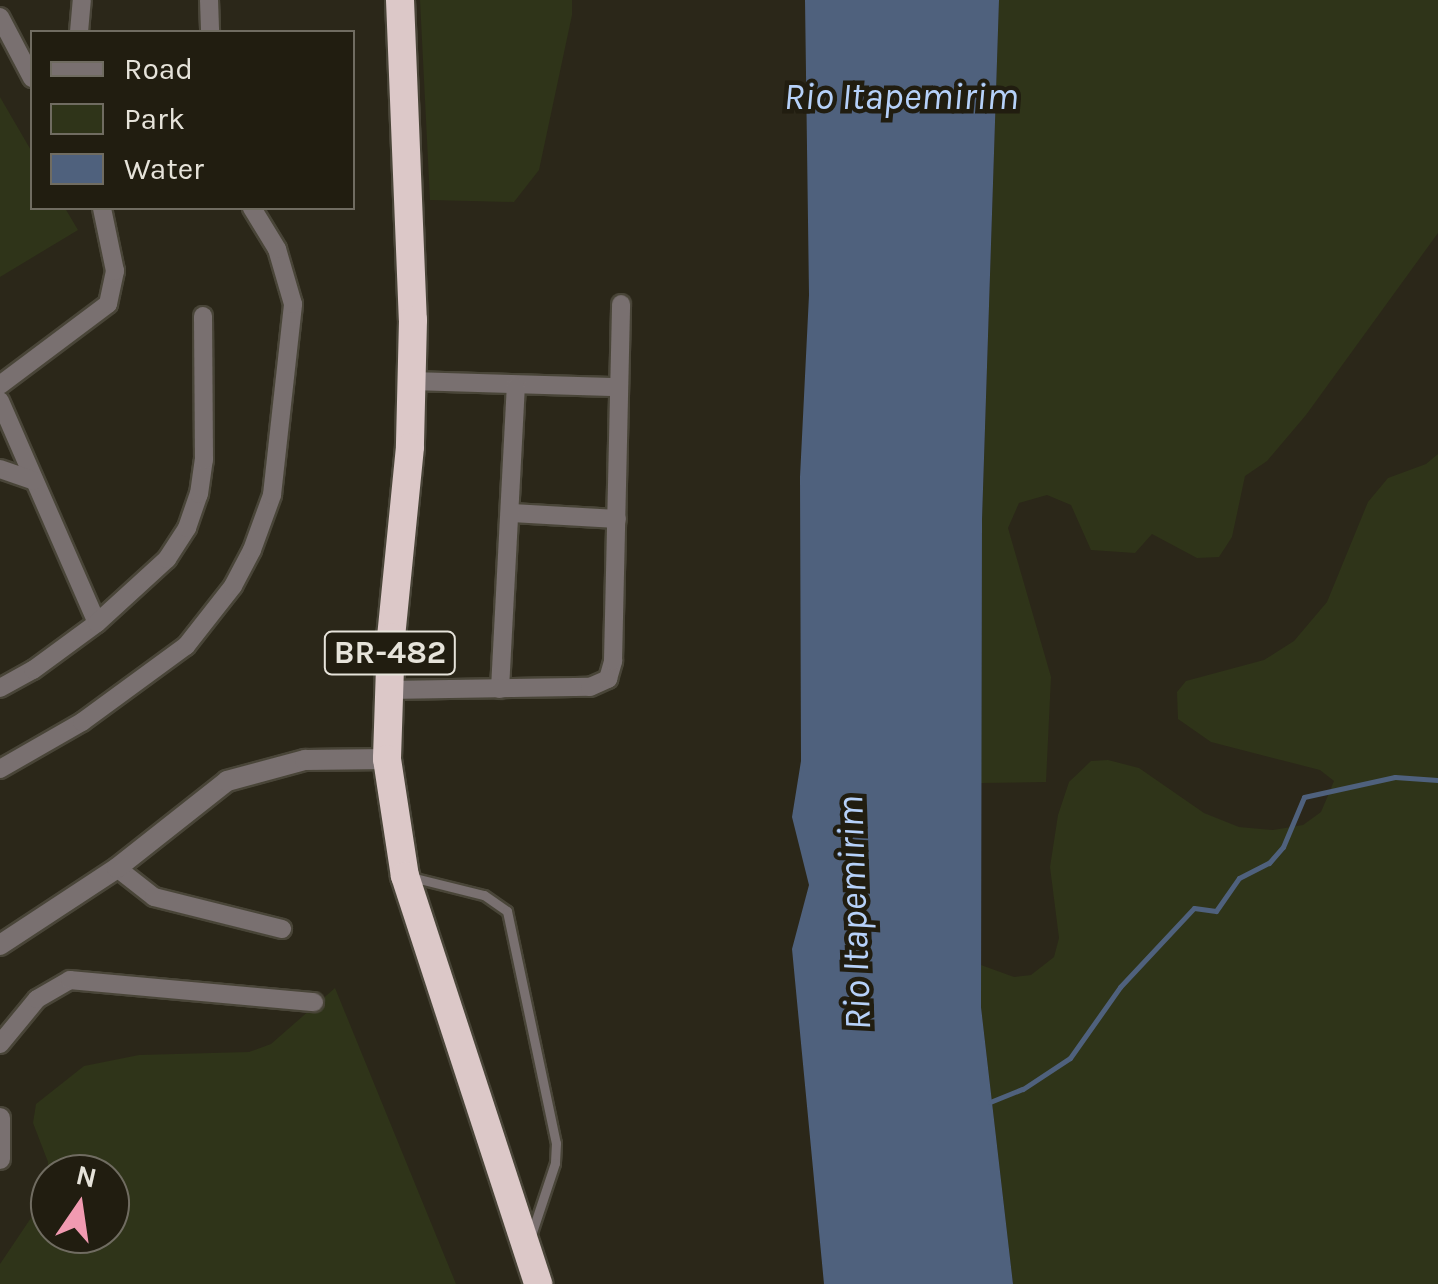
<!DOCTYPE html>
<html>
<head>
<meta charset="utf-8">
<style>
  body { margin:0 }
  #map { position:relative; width:1438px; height:1284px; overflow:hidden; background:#2b2719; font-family:Karla,sans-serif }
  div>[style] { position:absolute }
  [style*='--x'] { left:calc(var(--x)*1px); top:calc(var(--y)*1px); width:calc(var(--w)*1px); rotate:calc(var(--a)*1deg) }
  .green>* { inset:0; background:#2f3419 }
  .water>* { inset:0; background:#4f617d }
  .stream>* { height:5px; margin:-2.5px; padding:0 2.5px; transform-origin:2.5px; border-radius:2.5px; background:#4f617d }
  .roads { filter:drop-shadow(2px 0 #494538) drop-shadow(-2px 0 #494538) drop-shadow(0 2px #494538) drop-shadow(0 -2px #494538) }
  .service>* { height:9px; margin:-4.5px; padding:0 4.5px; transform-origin:4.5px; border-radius:4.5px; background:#797070 }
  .minor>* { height:18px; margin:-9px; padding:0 9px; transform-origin:9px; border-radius:9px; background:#797070 }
  .tertiary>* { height:20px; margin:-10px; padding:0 10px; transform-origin:10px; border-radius:10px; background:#797070 }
  .trunk>* { height:28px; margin:-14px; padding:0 14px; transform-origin:14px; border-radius:14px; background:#dcc8c8 }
  span { translate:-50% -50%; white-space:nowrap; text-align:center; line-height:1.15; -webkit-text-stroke:9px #211d10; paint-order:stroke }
  .shield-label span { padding:2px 8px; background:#211d10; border:2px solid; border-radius:8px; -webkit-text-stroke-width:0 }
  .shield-label { font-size:32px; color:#e6e3da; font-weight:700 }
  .water-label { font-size:38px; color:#b6d1f9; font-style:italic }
  .legend { position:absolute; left:30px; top:30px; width:325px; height:180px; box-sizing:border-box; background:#211d10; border:2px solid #706c61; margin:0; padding:12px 18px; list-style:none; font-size:30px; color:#e6e3da }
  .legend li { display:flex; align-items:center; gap:20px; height:50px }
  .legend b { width:50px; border:2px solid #706c61 }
  .north { position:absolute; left:30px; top:1154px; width:100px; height:100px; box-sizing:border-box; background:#211d10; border:2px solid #706c61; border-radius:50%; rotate:13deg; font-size:28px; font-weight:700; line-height:40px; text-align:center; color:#e6e3da }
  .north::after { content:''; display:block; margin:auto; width:35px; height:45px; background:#f19ab1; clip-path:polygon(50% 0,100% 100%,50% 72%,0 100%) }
</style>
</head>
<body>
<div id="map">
  <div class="green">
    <div style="clip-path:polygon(420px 0,572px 0,572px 15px,539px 170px,514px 202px,430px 200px)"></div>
    <div style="clip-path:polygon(999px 0,1438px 0,1438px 233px,1306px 415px,1267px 461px,1245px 476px,1232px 537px,1219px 557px,1197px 558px,1152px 534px,1135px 553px,1091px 550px,1071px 505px,1047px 495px,1019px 503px,1008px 528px,1051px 677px,1046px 782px,981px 783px,982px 520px)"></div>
    <div style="clip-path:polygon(0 97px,32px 152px,32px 208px,65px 208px,78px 230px,0 277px)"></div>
    <div style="clip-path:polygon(1438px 454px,1438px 1284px,1013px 1284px,981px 1007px,981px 965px,1014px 977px,1031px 975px,1054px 957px,1059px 938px,1050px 867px,1058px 815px,1069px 782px,1091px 761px,1108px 760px,1139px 768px,1204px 813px,1239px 827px,1273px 830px,1303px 825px,1321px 812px,1334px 781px,1320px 770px,1211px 742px,1178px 719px,1177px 692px,1186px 681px,1264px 660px,1294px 641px,1327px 602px,1368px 502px,1388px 478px,1426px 464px)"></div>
    <div style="clip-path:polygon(evenodd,335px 988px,456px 1284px,0 1284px,0 1264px,37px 1209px,46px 1184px,48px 1162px,33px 1123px,36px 1104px,84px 1066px,139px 1055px,249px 1052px,271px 1044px,335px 988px,50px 1174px,110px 1174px,110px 1234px,50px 1234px,50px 1174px)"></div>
  </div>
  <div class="water">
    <div style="clip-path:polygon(805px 0,999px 0,982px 520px,981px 1007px,1013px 1284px,824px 1284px,792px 949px,809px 885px,792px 817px,801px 761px,800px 477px,809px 295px)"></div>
  </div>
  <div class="stream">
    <div style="--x:990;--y:1102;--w:35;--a:-22"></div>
    <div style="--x:1023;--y:1089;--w:56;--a:-33.4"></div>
    <div style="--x:1070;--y:1058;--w:87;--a:-54.8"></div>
    <div style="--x:1120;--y:987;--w:108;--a:-46.9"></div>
    <div style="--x:1194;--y:908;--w:22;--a:8"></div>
    <div style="--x:1216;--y:911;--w:40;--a:-55.1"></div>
    <div style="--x:1239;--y:878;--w:34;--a:-27"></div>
    <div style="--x:1269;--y:863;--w:21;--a:-49"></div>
    <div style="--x:1283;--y:847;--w:54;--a:-67.2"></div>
    <div style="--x:1304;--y:797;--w:93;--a:-12.4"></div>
    <div style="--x:1395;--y:777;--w:43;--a:4"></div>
  </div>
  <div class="roads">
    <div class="service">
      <div style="--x:411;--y:877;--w:75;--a:13.9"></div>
      <div style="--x:484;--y:895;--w:28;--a:35"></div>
      <div style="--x:507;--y:911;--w:237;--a:78.1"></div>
      <div style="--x:556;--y:1143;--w:20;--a:93"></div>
      <div style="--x:555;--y:1163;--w:79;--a:108.4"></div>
    </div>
    <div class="minor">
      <div style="--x:209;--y:0;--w:32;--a:88"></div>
      <div style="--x:0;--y:17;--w:69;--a:62.3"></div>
      <div style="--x:79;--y:32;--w:32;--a:-85"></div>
      <div style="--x:412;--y:381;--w:207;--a:1.7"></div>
      <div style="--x:0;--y:385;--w:135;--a:-36.9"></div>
      <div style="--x:108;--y:304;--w:34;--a:-78"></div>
      <div style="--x:115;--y:271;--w:64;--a:-101.7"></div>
      <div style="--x:0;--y:401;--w:242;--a:66.4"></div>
      <div style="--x:0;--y:469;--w:36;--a:19"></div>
      <div style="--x:512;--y:513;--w:105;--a:3.3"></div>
      <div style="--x:0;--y:688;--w:38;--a:-29"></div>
      <div style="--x:33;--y:670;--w:79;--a:-36.3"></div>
      <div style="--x:97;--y:623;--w:95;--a:-42.4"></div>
      <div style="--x:167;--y:559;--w:37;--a:-57"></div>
      <div style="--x:187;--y:528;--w:36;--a:-71"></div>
      <div style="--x:199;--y:494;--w:34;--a:-82"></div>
      <div style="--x:204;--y:460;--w:144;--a:-90.4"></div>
      <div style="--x:500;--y:689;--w:303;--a:-87"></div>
      <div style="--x:388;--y:690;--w:202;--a:-0.9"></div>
      <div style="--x:590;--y:687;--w:20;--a:-24"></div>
      <div style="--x:608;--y:679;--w:19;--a:-74"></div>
      <div style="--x:613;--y:661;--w:357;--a:-88.7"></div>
      <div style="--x:0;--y:769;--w:95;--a:-29.8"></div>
      <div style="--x:82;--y:722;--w:129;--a:-36.2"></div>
      <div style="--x:186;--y:646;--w:76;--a:-51.9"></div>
      <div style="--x:233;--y:586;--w:41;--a:-62.2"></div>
      <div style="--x:252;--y:550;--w:59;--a:-70"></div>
      <div style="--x:272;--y:495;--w:192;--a:-83.7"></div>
      <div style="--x:293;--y:304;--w:57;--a:-106.2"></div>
      <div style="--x:277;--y:249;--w:48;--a:-121.4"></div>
      <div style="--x:117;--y:868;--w:47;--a:38.1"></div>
      <div style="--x:154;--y:897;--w:132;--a:14"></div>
      <div style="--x:0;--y:1044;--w:58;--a:-50.6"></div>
      <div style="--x:37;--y:999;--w:38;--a:-30"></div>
      <div style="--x:70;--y:980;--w:245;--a:5.2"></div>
    </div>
    <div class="tertiary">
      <div style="--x:0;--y:945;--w:140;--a:-33.3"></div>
      <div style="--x:117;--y:868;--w:140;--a:-38.3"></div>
      <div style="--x:227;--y:781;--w:81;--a:-15.1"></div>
      <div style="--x:305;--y:760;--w:82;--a:-0.7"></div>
      <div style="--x:0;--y:1118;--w:41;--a:90"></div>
    </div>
    <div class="trunk">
      <div style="--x:400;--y:0;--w:320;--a:87.7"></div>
      <div style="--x:413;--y:320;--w:127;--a:91.4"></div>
      <div style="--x:410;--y:447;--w:191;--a:95.7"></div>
      <div style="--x:391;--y:637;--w:122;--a:91.9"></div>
      <div style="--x:387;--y:759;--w:118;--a:81.3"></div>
      <div style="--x:405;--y:876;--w:429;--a:71.9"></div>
    </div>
  </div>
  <div class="shield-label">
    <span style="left:390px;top:653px">BR-482</span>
  </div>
  <div class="water-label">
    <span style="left:901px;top:97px">Rio Itapemirim</span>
    <span style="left:854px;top:913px;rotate:-92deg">Rio Itapemirim</span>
  </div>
  <ul class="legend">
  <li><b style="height:12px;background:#797070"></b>Road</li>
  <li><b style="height:28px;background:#2f3419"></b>Park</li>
  <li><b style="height:28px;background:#4f617d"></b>Water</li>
  </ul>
  <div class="north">N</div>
</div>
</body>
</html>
